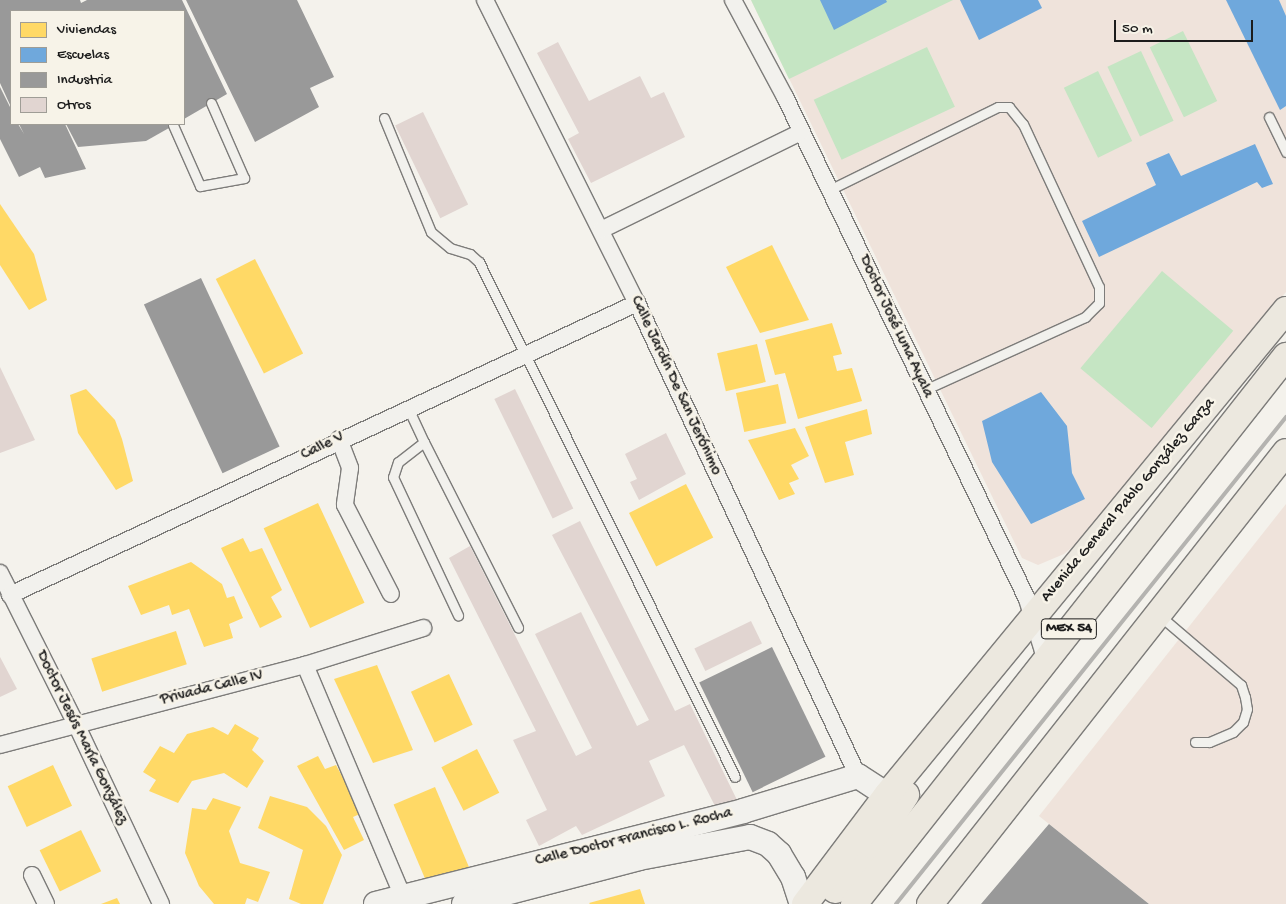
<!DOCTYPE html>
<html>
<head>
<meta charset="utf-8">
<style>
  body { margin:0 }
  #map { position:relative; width:1286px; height:904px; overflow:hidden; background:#f4f2ec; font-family:"Gochi Hand",sans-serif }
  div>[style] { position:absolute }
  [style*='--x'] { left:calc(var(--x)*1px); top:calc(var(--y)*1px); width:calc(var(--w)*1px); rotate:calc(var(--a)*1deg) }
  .built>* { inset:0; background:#efe3db }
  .green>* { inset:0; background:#c5e5c3; transform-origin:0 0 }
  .homes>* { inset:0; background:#ffd966; transform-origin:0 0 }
  .schools>* { inset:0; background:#6fa8dc }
  .industry>* { inset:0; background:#999; transform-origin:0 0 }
  .building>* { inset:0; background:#e1d5d1; transform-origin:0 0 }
  .roads { filter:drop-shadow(1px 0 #7d7c7a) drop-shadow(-1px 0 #7d7c7a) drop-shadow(0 1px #7d7c7a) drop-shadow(0 -1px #7d7c7a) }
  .lane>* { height:9px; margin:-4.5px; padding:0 4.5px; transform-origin:4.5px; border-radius:4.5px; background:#f2f1ed }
  .street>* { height:16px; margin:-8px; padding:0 8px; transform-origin:8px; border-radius:8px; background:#f2f1ed }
  .secondary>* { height:24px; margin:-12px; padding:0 12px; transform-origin:12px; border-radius:12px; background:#f2f1ed }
  .primary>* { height:26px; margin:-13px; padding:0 13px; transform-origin:13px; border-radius:13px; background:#ece8df }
  .rail>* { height:4px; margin:-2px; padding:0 2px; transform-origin:2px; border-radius:2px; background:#b4b3b0 }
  span { translate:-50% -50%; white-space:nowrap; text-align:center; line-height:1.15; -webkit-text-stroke:5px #f7f3e8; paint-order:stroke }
  .shield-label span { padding:1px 4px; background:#f7f3e8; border:1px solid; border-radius:4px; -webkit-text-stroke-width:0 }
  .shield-label { font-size:15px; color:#1c1c1c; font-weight:700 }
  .street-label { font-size:16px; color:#1c1c1c }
  .legend { position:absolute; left:10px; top:10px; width:175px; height:115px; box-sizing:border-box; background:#f7f3e8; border:1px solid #9f9d96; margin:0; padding:6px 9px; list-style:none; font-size:15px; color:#1c1c1c }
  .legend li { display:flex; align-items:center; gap:10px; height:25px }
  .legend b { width:25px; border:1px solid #9f9d96 }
  .scale { position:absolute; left:1114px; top:20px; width:139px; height:22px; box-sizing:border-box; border:2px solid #1c1c1c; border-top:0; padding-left:6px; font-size:15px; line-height:18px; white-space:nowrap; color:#1c1c1c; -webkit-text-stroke:4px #f7f3e8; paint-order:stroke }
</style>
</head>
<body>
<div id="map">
  <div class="built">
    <div style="clip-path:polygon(751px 0,1286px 0,1286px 292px,1094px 529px,1064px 554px,1038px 565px,1022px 558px)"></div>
    <div style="clip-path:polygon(1286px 504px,1286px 904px,1149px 904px,1039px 816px)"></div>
  </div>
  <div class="green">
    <div style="clip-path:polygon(751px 0,953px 0,789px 79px)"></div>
    <div style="left:1183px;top:31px;width:78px;height:37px;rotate:64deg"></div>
    <div style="left:927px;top:47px;width:66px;height:125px;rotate:65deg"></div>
    <div style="left:1141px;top:51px;width:77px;height:37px;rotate:65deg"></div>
    <div style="left:1098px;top:71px;width:78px;height:38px;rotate:64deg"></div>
    <div style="left:1162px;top:271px;width:93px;height:127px;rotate:40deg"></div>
  </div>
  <div class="homes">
    <div style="clip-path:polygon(0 204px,34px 254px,47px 300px,29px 310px,0 265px)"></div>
    <div style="clip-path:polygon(772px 245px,809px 320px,760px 333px,726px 267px)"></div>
    <div style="left:255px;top:259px;width:106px;height:44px;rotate:63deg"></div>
    <div style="clip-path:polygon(832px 323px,842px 354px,833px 356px,837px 371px,852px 368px,862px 401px,798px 419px,785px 373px,775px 375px,765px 340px)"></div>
    <div style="left:757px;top:344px;width:39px;height:41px;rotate:77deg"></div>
    <div style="left:778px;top:384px;width:40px;height:43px;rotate:78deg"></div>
    <div style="clip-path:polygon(86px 389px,115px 420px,122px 439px,133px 481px,116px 490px,78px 433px,70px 395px)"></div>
    <div style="clip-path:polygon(867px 409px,872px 434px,845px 442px,854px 475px,825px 483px,805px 427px)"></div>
    <div style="clip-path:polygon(795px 428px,809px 456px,791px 465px,799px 479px,789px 483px,795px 494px,779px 500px,748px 440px)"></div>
    <div style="left:686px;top:484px;width:60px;height:64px;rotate:63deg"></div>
    <div style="left:318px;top:503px;width:110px;height:60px;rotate:65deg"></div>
    <div style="clip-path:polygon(243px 538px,250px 552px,262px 548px,282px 590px,271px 597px,282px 617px,260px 628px,221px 548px)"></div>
    <div style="clip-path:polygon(191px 562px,222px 584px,227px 598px,234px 596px,243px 618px,229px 624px,233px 638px,204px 647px,189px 609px,172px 615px,169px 605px,141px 615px,128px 586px)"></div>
    <div style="left:176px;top:631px;width:35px;height:89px;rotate:72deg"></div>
    <div style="clip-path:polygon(377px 665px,413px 750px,373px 763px,334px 679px)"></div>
    <div style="left:449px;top:674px;width:56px;height:42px;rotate:65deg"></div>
    <div style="clip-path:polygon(235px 724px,259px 738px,252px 750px,264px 761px,247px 788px,224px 773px,192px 781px,178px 803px,149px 791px,156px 780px,143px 772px,160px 746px,174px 753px,187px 734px,213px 727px,228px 735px)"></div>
    <div style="left:477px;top:749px;width:49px;height:40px;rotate:63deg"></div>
    <div style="clip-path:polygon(318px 756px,325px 769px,336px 765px,362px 813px,353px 817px,364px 840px,344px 850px,297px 766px)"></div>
    <div style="left:53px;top:765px;width:45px;height:50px;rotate:65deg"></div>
    <div style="left:435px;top:787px;width:88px;height:45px;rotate:67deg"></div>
    <div style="clip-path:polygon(270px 796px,307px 807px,326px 826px,342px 855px,323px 904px,301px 904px,289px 899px,303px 850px,258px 828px)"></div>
    <div style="clip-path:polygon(213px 798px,241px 807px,229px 831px,240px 863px,270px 872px,258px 902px,247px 898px,245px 904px,214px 904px,199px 886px,185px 853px,192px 808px,206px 810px)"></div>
    <div style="left:81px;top:830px;width:46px;height:46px;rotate:64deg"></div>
    <div style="clip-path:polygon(640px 889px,645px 904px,590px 904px,589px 903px)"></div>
    <div style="clip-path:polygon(117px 898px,120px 904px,101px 904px)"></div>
  </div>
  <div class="schools">
    <div style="clip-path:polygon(820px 0,886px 0,887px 2px,834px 30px)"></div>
    <div style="clip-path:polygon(960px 0,1038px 0,1042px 8px,979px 40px)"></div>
    <div style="clip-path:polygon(1226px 0,1279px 0,1286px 16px,1286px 106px,1280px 110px)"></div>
    <div style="clip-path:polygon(1255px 144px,1273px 184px,1262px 188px,1257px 182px,1099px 257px,1082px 221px,1156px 185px,1146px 163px,1169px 153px,1181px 176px)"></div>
    <div style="clip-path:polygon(1041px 392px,1067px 426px,1072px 473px,1085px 499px,1031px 524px,992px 462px,982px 421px)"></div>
  </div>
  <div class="industry">
    <div style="clip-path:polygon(0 0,80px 0,81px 3px,87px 0,182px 0,227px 94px,184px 119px,184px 11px,11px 11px,11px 107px,0 83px)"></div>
    <div style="clip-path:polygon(186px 0,297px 0,334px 77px,310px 88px,319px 107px,255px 142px)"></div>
    <div style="clip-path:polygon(0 87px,11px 109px,11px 124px,18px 124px,24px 134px,19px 124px,65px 124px,86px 169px,45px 178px,40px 167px,19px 177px,0 139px)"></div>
    <div style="clip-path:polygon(66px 124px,176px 124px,146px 141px,78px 147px)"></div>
    <div style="left:201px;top:278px;width:186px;height:63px;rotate:65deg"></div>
    <div style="left:772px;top:647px;width:122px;height:81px;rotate:64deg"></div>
    <div style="clip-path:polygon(1049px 824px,1105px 869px,1149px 904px,981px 904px)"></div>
  </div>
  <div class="building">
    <div style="clip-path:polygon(558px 42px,589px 101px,640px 76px,651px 98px,664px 92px,685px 137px,591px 183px,568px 139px,579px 133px,537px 53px)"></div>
    <div style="left:423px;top:112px;width:103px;height:31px;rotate:64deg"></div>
    <div style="clip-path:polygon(0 367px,35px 440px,0 453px)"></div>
    <div style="left:515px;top:389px;width:133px;height:23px;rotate:64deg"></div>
    <div style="clip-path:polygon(666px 433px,686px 474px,639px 500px,630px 482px,637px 479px,625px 454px)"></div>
    <div style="clip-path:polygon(580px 521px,675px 711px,690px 704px,738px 802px,716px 808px,684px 745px,649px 761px,665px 796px,582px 835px,576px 826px,539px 846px,526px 820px,547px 810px,513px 740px,536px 731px,449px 558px,470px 546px,576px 756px,592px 748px,535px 634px,581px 612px,637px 726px,649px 720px,552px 535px)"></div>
    <div style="left:751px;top:621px;width:25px;height:63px;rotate:64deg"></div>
    <div style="clip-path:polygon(0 657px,17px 689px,0 697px)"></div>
  </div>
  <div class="roads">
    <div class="lane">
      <div style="--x:1269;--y:117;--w:39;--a:64"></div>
      <div style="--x:384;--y:118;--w:123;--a:67.6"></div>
      <div style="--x:431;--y:232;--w:25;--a:40"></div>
      <div style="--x:450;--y:248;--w:21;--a:17"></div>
      <div style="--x:470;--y:254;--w:12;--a:42"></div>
      <div style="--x:479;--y:262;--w:575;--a:63.57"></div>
      <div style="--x:173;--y:125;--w:67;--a:66.1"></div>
      <div style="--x:200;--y:186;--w:45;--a:-10.3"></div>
      <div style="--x:244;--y:178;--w:82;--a:-113.7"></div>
      <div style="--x:829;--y:190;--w:188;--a:-26.2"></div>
      <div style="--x:998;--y:107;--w:11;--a:0"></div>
      <div style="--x:1009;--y:107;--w:22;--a:51"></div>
      <div style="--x:1023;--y:124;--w:180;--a:65"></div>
      <div style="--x:1099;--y:287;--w:16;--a:90"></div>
      <div style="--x:1099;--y:303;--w:20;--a:135"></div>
      <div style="--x:1085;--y:317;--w:177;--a:155.6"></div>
      <div style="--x:408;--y:408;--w:38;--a:65"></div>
      <div style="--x:424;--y:442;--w:33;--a:142"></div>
      <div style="--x:398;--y:462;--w:16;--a:108"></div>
      <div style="--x:393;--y:477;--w:153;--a:64.8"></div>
      <div style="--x:424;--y:442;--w:208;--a:63.1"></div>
      <div style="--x:1159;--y:615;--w:108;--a:40.5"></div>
      <div style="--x:1241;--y:685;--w:13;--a:72"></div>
      <div style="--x:1245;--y:697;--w:12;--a:81"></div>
      <div style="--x:1247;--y:709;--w:14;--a:107"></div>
      <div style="--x:1243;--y:722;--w:14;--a:135"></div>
      <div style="--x:1233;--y:732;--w:26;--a:157"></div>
      <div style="--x:1209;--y:742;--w:14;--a:180"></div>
    </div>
    <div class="street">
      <div style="--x:485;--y:0;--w:339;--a:63.4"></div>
      <div style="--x:637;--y:303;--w:522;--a:64.96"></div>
      <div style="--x:733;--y:0;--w:110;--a:61.8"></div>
      <div style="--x:785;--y:97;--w:557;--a:64.26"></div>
      <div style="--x:1027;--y:599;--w:62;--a:73"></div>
      <div style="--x:601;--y:230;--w:223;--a:-26.1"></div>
      <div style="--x:339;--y:439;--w:31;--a:69"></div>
      <div style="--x:350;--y:468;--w:37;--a:98"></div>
      <div style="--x:345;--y:505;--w:100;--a:62.7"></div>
      <div style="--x:0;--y:573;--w:169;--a:63.3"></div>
      <div style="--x:76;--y:724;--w:199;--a:64.7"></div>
      <div style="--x:10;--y:595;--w:692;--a:-24.97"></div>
      <div style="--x:305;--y:665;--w:252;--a:67.1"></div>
      <div style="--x:0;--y:745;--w:315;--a:-14.7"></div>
      <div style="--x:305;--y:665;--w:124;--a:-17.4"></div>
      <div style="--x:32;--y:875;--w:32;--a:64"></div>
    </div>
    <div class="secondary">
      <div style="--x:376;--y:904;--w:379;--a:-14.2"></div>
      <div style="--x:743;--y:811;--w:120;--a:-16.9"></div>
      <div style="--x:858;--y:776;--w:35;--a:33"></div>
      <div style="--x:464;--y:904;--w:181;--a:-14.7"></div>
      <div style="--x:639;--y:858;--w:113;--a:-10.7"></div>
      <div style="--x:750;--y:837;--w:19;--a:21"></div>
      <div style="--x:768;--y:844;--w:15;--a:42"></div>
      <div style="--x:779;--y:854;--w:27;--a:59"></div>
      <div style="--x:793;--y:877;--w:28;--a:72"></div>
    </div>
    <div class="primary">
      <div style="--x:835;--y:890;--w:58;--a:-49.2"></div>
      <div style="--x:873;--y:846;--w:61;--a:-57.1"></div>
      <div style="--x:805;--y:904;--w:136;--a:-53"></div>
      <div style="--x:887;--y:795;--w:628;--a:-50.56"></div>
      <div style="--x:854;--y:904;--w:698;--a:-51.75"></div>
      <div style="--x:930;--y:904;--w:575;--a:-51.78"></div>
    </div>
  </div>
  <div class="rail">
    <div style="--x:896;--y:904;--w:624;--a:-51.31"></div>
  </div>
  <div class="shield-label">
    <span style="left:1069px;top:629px">MEX 54</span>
  </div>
  <div class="street-label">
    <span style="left:895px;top:327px;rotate:65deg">Doctor José Luna Ayala</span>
    <span style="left:675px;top:386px;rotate:65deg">Calle Jardín De San Jerónimo</span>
    <span style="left:323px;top:447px;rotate:-26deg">Calle V</span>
    <span style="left:1129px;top:501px;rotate:-50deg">Avenida General Pablo González Garza</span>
    <span style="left:212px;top:689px;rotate:-14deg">Privada Calle IV</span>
    <span style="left:81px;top:738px;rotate:64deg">Doctor Jesús María González</span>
    <span style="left:634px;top:838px;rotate:-14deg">Calle Doctor Francisco L. Rocha</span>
  </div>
  <ul class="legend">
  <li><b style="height:14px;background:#ffd966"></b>Viviendas</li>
  <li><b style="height:14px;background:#6fa8dc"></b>Escuelas</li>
  <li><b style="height:14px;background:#999"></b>Industria</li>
  <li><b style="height:14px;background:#e1d5d1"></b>Otros</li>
  </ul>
  <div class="scale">50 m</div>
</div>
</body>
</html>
